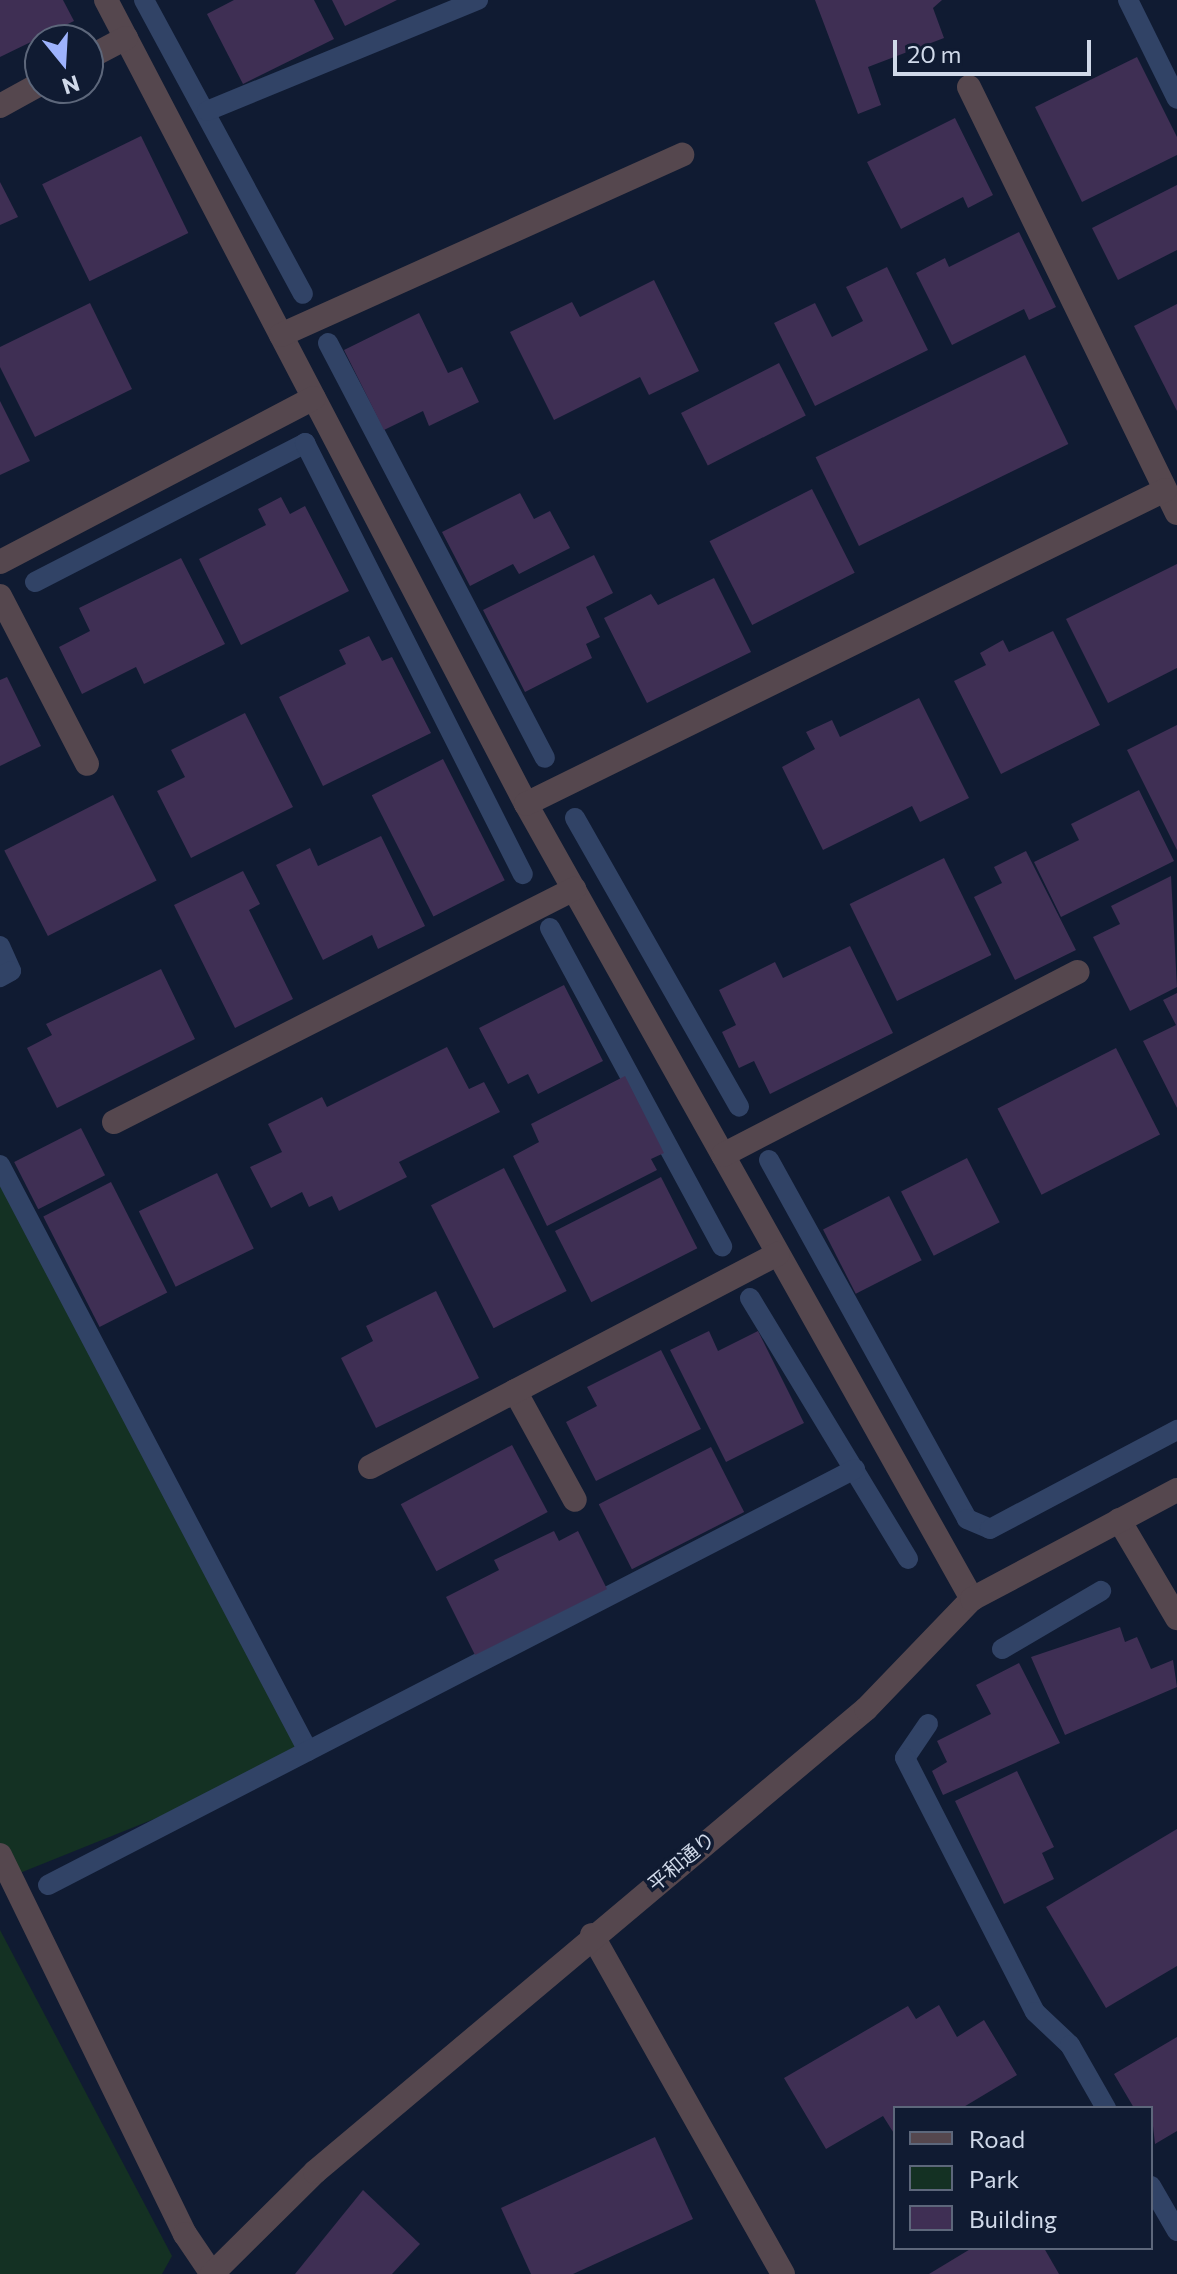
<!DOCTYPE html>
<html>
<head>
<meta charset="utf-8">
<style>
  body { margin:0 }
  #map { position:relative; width:1177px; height:2274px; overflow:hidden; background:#101b32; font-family:Commissioner,"Noto Sans JP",sans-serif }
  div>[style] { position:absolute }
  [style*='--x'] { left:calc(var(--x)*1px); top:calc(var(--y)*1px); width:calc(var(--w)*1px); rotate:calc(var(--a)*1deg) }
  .green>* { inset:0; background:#143123 }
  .stream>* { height:20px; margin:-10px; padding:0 10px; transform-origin:10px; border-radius:10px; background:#314366 }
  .building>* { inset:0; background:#3f2f54; transform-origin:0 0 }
  .minor>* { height:24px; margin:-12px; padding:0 12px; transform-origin:12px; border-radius:12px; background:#55474e }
  .tertiary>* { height:24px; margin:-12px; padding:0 12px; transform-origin:12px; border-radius:12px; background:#55474e }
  span { translate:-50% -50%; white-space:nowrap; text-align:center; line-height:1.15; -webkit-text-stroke:7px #101b32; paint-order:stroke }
  .street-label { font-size:20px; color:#d0d9e9 }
  .legend { position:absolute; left:893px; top:2106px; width:260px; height:144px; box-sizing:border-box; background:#101b32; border:2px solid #5d677b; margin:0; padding:10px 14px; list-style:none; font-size:24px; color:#d0d9e9 }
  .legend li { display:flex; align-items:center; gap:16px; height:40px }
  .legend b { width:40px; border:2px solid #5d677b }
  .north { position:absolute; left:24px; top:24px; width:80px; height:80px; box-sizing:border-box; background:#101b32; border:2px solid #5d677b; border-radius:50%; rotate:162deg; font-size:22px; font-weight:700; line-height:32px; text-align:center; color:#d0d9e9 }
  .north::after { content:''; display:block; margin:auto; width:28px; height:36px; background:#9eb3fd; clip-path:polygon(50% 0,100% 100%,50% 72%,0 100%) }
  .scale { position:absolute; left:893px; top:40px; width:198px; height:36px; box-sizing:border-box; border:4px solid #d0d9e9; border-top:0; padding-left:10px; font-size:24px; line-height:28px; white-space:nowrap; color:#d0d9e9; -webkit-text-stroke:6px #101b32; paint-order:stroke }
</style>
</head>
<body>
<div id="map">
  <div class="green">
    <div style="clip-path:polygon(0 1172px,306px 1758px,0 1881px)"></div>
    <div style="clip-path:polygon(0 1930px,172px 2256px,162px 2274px,0 2274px)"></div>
  </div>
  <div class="stream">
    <div style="--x:144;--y:0;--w:334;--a:61.6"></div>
    <div style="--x:1128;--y:0;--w:110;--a:63.7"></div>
    <div style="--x:207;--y:111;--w:293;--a:-22.3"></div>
    <div style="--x:328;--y:343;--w:468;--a:62.4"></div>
    <div style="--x:35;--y:582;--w:304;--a:-27.2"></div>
    <div style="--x:305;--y:443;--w:483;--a:63.2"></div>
    <div style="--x:575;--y:818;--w:332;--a:60.4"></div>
    <div style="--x:550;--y:928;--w:362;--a:61.6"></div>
    <div style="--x:0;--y:946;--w:27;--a:66"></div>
    <div style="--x:11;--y:971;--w:13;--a:151"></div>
    <div style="--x:769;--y:1160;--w:410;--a:61.1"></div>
    <div style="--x:967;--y:1519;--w:25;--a:23"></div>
    <div style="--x:990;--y:1529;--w:212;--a:-27.9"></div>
    <div style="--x:0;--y:1165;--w:662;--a:62.27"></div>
    <div style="--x:750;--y:1298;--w:305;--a:58.8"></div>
    <div style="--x:1002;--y:1649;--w:115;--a:-30.4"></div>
    <div style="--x:928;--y:1724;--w:41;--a:124.1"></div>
    <div style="--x:905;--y:1758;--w:285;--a:62.9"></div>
    <div style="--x:1035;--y:2012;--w:48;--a:43.3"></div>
    <div style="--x:1070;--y:2045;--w:73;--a:60.3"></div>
    <div style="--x:48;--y:1885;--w:908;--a:-27.27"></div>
    <div style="--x:1151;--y:2186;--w:52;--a:60"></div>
  </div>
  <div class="building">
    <div style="clip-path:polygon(0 0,63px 0,74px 21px,0 57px)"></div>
    <div style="clip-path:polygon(234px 0,314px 0,334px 39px,243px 84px,207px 14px)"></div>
    <div style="clip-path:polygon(332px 0,397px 0,345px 26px)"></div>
    <div style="clip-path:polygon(815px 0,942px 0,933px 8px,944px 38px,868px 67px,881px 105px,858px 114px)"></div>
    <div style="clip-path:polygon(1137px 57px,1177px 137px,1177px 155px,1082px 202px,1035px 107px)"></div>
    <div style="clip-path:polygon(955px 118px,993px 195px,968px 208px,963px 197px,901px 229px,867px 162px)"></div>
    <div style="left:141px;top:136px;width:108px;height:110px;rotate:64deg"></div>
    <div style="clip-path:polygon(0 182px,18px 217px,0 225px)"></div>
    <div style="clip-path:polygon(1177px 185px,1177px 250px,1118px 280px,1092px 228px)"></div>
    <div style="clip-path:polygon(1019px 232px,1056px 307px,1029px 320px,1024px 309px,952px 345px,916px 273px,945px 258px,949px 267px)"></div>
    <div style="clip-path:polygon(887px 267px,928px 350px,815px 406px,774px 323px,815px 303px,832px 337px,863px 321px,846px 287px)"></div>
    <div style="clip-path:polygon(654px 280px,699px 371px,649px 395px,640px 377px,554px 420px,510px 332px,572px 302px,580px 317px)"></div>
    <div style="clip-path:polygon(90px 303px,132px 389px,35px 437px,0 367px,0 347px)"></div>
    <div style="clip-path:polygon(1177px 304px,1177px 411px,1134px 326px)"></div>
    <div style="clip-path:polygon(419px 313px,448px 373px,462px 367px,479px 402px,429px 426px,423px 411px,384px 430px,344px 350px)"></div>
    <div style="left:1025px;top:355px;width:99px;height:233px;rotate:64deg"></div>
    <div style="left:779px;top:363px;width:59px;height:110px;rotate:63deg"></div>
    <div style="clip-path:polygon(0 401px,30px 461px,0 475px)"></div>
    <div style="left:812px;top:489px;width:94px;height:115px;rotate:63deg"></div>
    <div style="clip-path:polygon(520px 493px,534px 519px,550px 511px,570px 548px,519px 574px,513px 564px,470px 586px,442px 532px)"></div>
    <div style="clip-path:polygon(281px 497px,290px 514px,305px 506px,349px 591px,241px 645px,199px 559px,266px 525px,258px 509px)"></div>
    <div style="clip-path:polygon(594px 555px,613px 593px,586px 607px,600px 637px,586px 644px,592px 658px,525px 692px,483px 610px)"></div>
    <div style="clip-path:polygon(181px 558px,225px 644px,144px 684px,136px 667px,82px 694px,59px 647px,90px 631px,79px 608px)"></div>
    <div style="clip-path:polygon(1177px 564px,1177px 668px,1108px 703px,1066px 619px)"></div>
    <div style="clip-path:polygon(714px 578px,751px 652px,647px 703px,604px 618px,651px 594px,658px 605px)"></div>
    <div style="clip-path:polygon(1053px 631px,1100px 725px,1001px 774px,954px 681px,986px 665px,980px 653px,1003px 640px,1009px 652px)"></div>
    <div style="clip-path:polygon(369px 636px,382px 661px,392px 657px,431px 733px,323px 786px,279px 697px,346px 664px,339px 650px)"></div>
    <div style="clip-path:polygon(7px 677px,41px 746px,0 766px,0 680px)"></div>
    <div style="clip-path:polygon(919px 698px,969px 798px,920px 822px,912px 806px,823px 850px,782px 767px,815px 749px,806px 732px,832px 720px,840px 737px)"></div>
    <div style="clip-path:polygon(245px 713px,293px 807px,191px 858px,157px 791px,185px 777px,171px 750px)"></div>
    <div style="clip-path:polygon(1177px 725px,1177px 850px,1127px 750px)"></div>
    <div style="left:443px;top:759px;width:136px;height:80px;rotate:63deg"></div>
    <div style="clip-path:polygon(1139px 790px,1174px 861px,1061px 917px,1034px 862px,1079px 840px,1071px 824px)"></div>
    <div style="left:113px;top:795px;width:96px;height:122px;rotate:63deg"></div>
    <div style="clip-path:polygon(381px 836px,425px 926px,378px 949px,372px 935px,323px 960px,276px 865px,310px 848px,318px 866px)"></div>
    <div style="clip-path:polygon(1026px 851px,1076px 950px,1015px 980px,974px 897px,1002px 883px,994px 867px)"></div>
    <div style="left:944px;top:858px;width:108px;height:105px;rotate:64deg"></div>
    <div style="clip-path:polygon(243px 871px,260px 904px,249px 910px,293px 999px,235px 1028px,174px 905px)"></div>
    <div style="clip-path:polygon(1171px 876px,1177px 987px,1130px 1011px,1093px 937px,1120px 924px,1111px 906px)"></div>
    <div style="clip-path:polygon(850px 946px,893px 1033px,770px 1094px,754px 1061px,739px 1068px,722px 1032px,736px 1025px,719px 990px,775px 962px,783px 978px)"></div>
    <div style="clip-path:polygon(161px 969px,195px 1039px,57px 1108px,27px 1048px,52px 1035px,46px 1024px)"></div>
    <div style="clip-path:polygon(564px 985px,603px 1061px,538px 1094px,528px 1074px,508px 1084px,479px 1028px)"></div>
    <div style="clip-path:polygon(1177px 993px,1177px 1108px,1143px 1041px,1176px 1025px,1163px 1000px)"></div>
    <div style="clip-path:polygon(447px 1047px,469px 1089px,484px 1082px,500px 1112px,399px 1162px,407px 1177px,339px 1211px,332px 1196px,309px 1207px,302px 1192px,271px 1208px,250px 1167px,282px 1152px,268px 1124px,322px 1097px,327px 1107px)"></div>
    <div style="left:1116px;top:1048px;width:97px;height:133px;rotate:63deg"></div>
    <div style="clip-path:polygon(625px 1076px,664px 1153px,651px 1159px,657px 1170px,547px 1226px,513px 1156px,539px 1142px,531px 1124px)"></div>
    <div style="left:81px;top:1128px;width:53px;height:75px;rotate:63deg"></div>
    <div style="left:967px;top:1158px;width:72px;height:74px;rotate:63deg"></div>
    <div style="left:504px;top:1168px;width:138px;height:82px;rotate:63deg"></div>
    <div style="left:217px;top:1173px;width:84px;height:87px;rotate:64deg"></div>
    <div style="left:661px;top:1177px;width:80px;height:119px;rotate:63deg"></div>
    <div style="left:111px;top:1182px;width:124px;height:76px;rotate:63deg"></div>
    <div style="left:889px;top:1196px;width:72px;height:74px;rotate:63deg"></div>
    <div style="clip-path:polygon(436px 1291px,479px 1378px,376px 1428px,341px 1358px,373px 1341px,366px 1326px)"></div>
    <div style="clip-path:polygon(709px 1331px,718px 1351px,758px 1331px,804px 1423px,726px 1462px,670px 1350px)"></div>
    <div style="clip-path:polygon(661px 1350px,701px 1429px,596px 1481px,566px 1422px,597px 1406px,587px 1387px)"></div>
    <div style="left:512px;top:1445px;width:76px;height:126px;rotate:62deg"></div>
    <div style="left:711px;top:1447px;width:73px;height:126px;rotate:63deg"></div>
    <div style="clip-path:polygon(554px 1531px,559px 1541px,578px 1531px,607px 1589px,475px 1655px,446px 1597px,499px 1570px,494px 1560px)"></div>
    <div style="clip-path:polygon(1120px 1627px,1125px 1642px,1137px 1637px,1151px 1669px,1173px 1660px,1177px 1687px,1065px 1735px,1031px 1657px)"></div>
    <div style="clip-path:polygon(1019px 1663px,1060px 1743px,943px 1795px,932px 1771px,947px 1762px,937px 1741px,991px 1714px,976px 1685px)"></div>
    <div style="clip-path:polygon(1017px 1771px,1054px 1847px,1042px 1853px,1054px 1879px,1004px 1904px,955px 1801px)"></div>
    <div style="clip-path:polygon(1177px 1829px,1177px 1966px,1106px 2008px,1046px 1907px)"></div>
    <div style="clip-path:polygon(939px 2005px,957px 2037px,984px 2020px,1017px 2075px,962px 2108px,895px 2108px,895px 2135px,883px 2116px,826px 2149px,784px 2078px,908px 2006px,916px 2019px)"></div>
    <div style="clip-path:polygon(1177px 2037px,1177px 2131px,1155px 2144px,1151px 2108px,1134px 2108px,1114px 2074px)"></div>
    <div style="clip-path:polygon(655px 2137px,693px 2219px,573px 2274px,531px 2274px,501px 2208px)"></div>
    <div style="clip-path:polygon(363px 2190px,420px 2244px,392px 2274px,295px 2274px)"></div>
    <div style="clip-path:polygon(972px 2248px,1044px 2248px,1059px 2274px,929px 2274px)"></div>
  </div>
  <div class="minor">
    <div style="--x:106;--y:0;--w:907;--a:62.42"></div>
    <div style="--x:526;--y:804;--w:912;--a:60.71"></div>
    <div style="--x:88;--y:58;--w:43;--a:-27.8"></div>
    <div style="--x:969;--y:87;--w:474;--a:64"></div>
    <div style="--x:0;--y:106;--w:46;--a:-28.8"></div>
    <div style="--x:281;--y:335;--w:440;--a:-24.2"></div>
    <div style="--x:0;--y:562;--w:354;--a:-27.6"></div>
    <div style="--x:0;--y:596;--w:189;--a:62.6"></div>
    <div style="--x:526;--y:804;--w:712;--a:-26.17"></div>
    <div style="--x:114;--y:1122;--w:516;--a:-26.86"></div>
    <div style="--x:723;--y:1155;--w:399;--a:-27.3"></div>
    <div style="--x:515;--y:1391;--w:124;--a:61.2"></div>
    <div style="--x:370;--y:1467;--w:460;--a:-27.6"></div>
    <div style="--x:1119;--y:1520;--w:114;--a:59.4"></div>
    <div style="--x:0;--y:1855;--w:422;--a:64"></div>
    <div style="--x:185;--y:2234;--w:48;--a:56"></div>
    <div style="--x:592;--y:1935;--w:389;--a:60.6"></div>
  </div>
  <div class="tertiary">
    <div style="--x:212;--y:2274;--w:145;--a:-44.7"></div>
    <div style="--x:315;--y:2172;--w:720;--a:-40.04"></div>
    <div style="--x:866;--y:1709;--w:153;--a:-46.1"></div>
    <div style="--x:972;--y:1599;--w:232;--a:-28"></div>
  </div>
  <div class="street-label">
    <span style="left:681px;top:1861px;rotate:-40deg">平和通り</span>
  </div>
  <ul class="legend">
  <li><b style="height:10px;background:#55474e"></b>Road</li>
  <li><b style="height:22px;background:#143123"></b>Park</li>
  <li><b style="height:22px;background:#3f2f54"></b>Building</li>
  </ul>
  <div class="north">N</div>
  <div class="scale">20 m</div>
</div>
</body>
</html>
